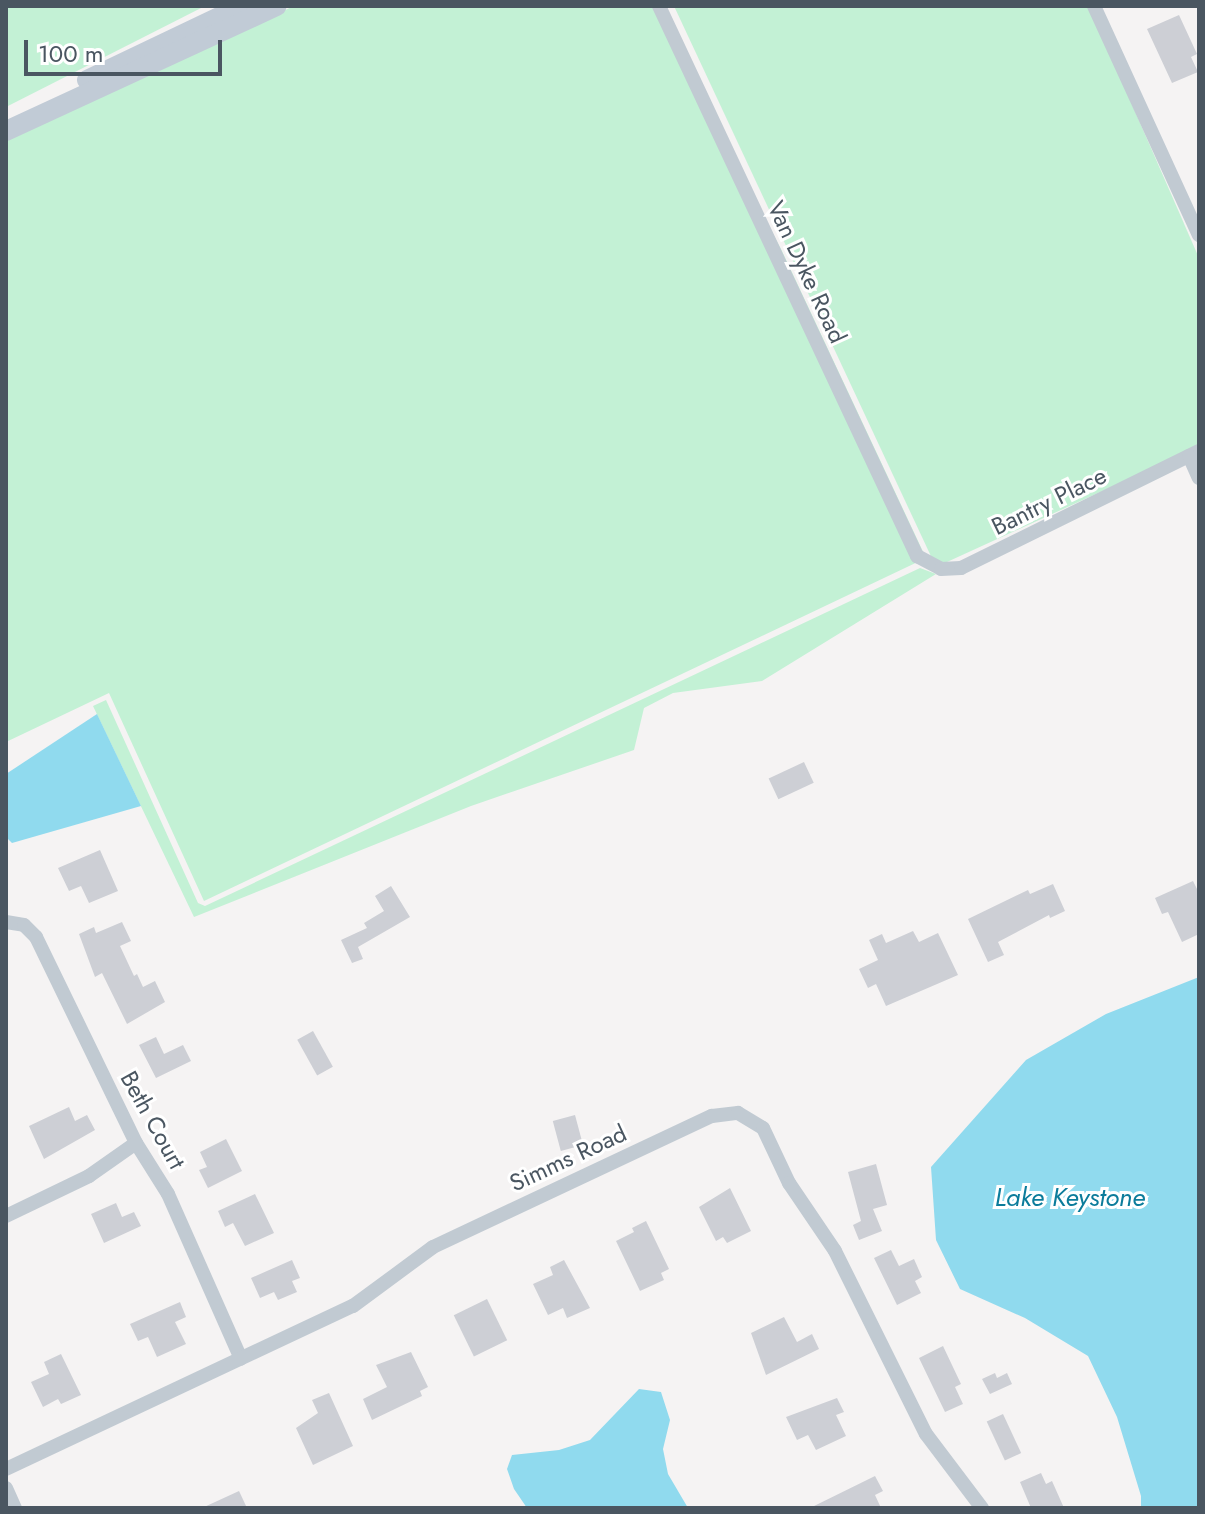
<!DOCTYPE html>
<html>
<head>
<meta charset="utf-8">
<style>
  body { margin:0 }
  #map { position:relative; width:1205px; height:1514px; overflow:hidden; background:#f5f3f3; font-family:Jost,sans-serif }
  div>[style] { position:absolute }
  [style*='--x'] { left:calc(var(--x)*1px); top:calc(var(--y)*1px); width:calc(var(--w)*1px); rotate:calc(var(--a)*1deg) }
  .green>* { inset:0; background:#c3f1d5 }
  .water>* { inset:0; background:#90daee }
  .building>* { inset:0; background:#cdcfd5; transform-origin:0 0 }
  .minor>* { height:14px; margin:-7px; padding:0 7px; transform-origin:7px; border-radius:7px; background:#c1cad2 }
  .secondary>* { height:20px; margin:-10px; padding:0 10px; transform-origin:10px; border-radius:10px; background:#c1cbd6 }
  span { translate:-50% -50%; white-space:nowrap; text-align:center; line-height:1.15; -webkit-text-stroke:6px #fff; paint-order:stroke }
  .street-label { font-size:24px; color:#4a5661 }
  .water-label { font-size:26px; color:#0c7c9b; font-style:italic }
  .frame { position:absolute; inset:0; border:8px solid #4a5661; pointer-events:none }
  .scale { position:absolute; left:24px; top:40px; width:198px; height:36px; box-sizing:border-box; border:4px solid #4a5661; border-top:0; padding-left:10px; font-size:24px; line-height:28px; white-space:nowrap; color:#4a5661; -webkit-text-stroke:6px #fff; paint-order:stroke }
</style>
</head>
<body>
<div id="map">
  <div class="green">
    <div style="clip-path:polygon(6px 6px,205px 6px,6px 107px)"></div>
    <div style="clip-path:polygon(294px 6px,653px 6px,781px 249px,926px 558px,204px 901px,109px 693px,6px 742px,6px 139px)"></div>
    <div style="clip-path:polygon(674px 6px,1089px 6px,1199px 258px,1199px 447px,936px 567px)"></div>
    <div style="clip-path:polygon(920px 568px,936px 574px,762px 681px,673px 693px,644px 708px,634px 750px,471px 806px,194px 917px,93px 706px,106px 700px,198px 903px,205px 906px)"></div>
  </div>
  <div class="water">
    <div style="clip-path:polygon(97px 714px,141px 806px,12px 843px,6px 837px,6px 774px)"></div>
    <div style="clip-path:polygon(1199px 977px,1199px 1508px,1141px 1508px,1141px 1496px,1117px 1417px,1088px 1356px,1025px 1318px,960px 1289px,936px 1240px,931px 1167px,1026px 1060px,1106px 1014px)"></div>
    <div style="clip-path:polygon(639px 1389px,661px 1392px,670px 1420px,663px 1449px,668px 1474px,688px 1508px,527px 1508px,514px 1489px,507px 1469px,512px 1455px,559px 1450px,590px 1440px)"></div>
  </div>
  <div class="building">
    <div style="clip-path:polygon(1179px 15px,1197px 54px,1191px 57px,1198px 72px,1172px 83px,1147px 29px)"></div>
    <div style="left:804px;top:762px;width:23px;height:39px;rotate:65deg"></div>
    <div style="clip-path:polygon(100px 850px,118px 891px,89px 903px,81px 886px,69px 891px,58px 868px)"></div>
    <div style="clip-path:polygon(1193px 881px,1199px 893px,1199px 934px,1182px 942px,1168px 912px,1162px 914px,1155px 898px)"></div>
    <div style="clip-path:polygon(1053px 884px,1065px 911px,1050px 918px,1049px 915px,998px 942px,1004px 955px,988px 962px,968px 919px,1028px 890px,1030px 894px)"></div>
    <div style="clip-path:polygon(391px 886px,410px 917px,358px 947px,363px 959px,352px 963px,341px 940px,367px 928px,364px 923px,384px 911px,375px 896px)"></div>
    <div style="clip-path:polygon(122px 922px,131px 941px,120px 946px,134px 976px,137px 974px,143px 987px,155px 981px,165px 1002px,127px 1024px,102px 973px,95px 977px,79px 934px,94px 927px,96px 933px)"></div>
    <div style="clip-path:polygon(913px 931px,919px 942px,938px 933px,958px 975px,886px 1006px,876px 984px,868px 988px,859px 969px,878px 960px,869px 940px,882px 934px,886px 943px)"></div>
    <div style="left:313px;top:1031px;width:41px;height:18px;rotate:61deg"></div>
    <div style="clip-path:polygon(156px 1037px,164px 1054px,183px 1045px,191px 1061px,156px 1078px,139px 1045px)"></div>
    <div style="clip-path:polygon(69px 1107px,75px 1121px,87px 1115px,95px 1130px,44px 1159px,29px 1126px)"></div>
    <div style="left:575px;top:1115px;width:31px;height:23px;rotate:75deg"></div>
    <div style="clip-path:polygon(226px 1139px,242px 1171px,208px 1188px,199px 1170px,207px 1167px,200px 1152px)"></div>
    <div style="clip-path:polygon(876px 1164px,887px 1205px,873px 1209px,882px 1231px,859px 1240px,853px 1225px,861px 1221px,848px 1172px)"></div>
    <div style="clip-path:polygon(730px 1188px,751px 1231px,727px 1243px,723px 1237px,716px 1241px,699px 1207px)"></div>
    <div style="clip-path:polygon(255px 1194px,274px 1233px,245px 1246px,233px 1223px,225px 1227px,218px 1211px)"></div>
    <div style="clip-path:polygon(116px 1203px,122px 1217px,134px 1212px,141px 1226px,104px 1243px,91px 1214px)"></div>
    <div style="clip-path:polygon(646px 1221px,669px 1269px,661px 1273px,664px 1280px,640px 1291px,616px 1241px,634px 1232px,632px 1228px)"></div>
    <div style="clip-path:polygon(891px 1250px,899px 1266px,914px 1259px,922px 1277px,915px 1281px,921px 1293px,897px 1305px,874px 1258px)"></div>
    <div style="clip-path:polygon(292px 1260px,300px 1278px,292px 1281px,297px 1292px,278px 1300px,274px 1292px,260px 1298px,251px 1278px)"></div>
    <div style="clip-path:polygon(564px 1260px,590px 1308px,567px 1318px,563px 1308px,548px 1315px,533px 1284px,553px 1275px,550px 1267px)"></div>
    <div style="left:487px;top:1299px;width:46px;height:37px;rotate:64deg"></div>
    <div style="clip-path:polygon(180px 1302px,186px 1317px,175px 1322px,186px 1344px,157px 1357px,148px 1337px,138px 1341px,130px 1324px)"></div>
    <div style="clip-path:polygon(784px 1317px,797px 1342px,812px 1334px,819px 1349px,766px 1375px,751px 1333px)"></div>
    <div style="clip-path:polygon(943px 1346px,961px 1384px,955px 1387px,963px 1404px,945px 1412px,919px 1358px)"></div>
    <div style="clip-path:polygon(411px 1352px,428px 1387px,420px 1391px,422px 1396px,372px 1420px,363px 1399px,387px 1387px,376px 1365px)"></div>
    <div style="clip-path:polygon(61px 1354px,81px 1395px,61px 1404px,58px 1399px,43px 1407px,31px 1382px,49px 1374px,44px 1362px)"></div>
    <div style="clip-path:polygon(995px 1373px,997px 1378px,1007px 1373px,1012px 1384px,990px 1394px,982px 1379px)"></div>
    <div style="clip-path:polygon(329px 1393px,353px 1446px,313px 1465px,296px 1428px,318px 1413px,312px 1400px)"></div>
    <div style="clip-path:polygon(837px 1398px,844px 1412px,836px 1415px,846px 1436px,816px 1450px,808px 1435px,797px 1440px,786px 1417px)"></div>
    <div style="left:1003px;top:1414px;width:43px;height:18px;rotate:65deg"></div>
    <div style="clip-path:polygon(1041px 1473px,1046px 1484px,1052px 1481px,1064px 1508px,1031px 1508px,1020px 1482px)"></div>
    <div style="clip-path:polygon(875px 1476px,883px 1491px,875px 1495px,881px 1508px,810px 1508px)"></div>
    <div style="clip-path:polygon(239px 1491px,247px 1508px,202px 1508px)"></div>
  </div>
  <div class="minor">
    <div style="--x:659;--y:6;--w:608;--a:64.87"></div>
    <div style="--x:917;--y:556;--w:27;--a:28"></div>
    <div style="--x:941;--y:569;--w:20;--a:-3"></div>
    <div style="--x:961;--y:568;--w:265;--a:-26.2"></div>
    <div style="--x:1094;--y:6;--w:252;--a:65.4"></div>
    <div style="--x:1189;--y:456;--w:24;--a:66"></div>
    <div style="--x:6;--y:922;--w:18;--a:9"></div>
    <div style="--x:24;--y:925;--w:17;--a:45"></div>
    <div style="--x:36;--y:937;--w:229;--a:64.1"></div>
    <div style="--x:136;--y:1143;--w:60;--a:57.9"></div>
    <div style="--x:168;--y:1194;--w:180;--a:66.1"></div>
    <div style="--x:6;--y:1216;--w:92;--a:-25.7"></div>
    <div style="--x:89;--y:1176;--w:57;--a:-35.1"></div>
    <div style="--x:6;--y:1469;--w:383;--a:-25.2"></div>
    <div style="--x:353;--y:1306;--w:99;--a:-36.4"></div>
    <div style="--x:433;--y:1247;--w:308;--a:-25.2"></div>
    <div style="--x:712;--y:1116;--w:26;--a:-7"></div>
    <div style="--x:738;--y:1113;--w:29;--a:31"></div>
    <div style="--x:763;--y:1128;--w:61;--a:64.7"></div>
    <div style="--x:789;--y:1183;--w:82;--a:55.9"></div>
    <div style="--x:835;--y:1251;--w:204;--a:63.6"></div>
    <div style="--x:926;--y:1434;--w:93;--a:52.9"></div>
    <div style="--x:6;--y:1488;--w:22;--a:66"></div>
  </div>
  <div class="secondary">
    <div style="--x:87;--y:80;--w:172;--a:-25.5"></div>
    <div style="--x:6;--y:131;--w:298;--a:-24.8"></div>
  </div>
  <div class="street-label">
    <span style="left:807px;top:272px;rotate:65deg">Van Dyke Road</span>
    <span style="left:1049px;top:501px;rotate:-26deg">Bantry Place</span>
    <span style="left:153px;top:1120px;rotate:61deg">Beth Court</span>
    <span style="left:568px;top:1158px;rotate:-25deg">Simms Road</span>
  </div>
  <div class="water-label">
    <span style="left:1070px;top:1198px">Lake Keystone</span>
  </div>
  <div class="frame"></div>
  <div class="scale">100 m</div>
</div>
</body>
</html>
